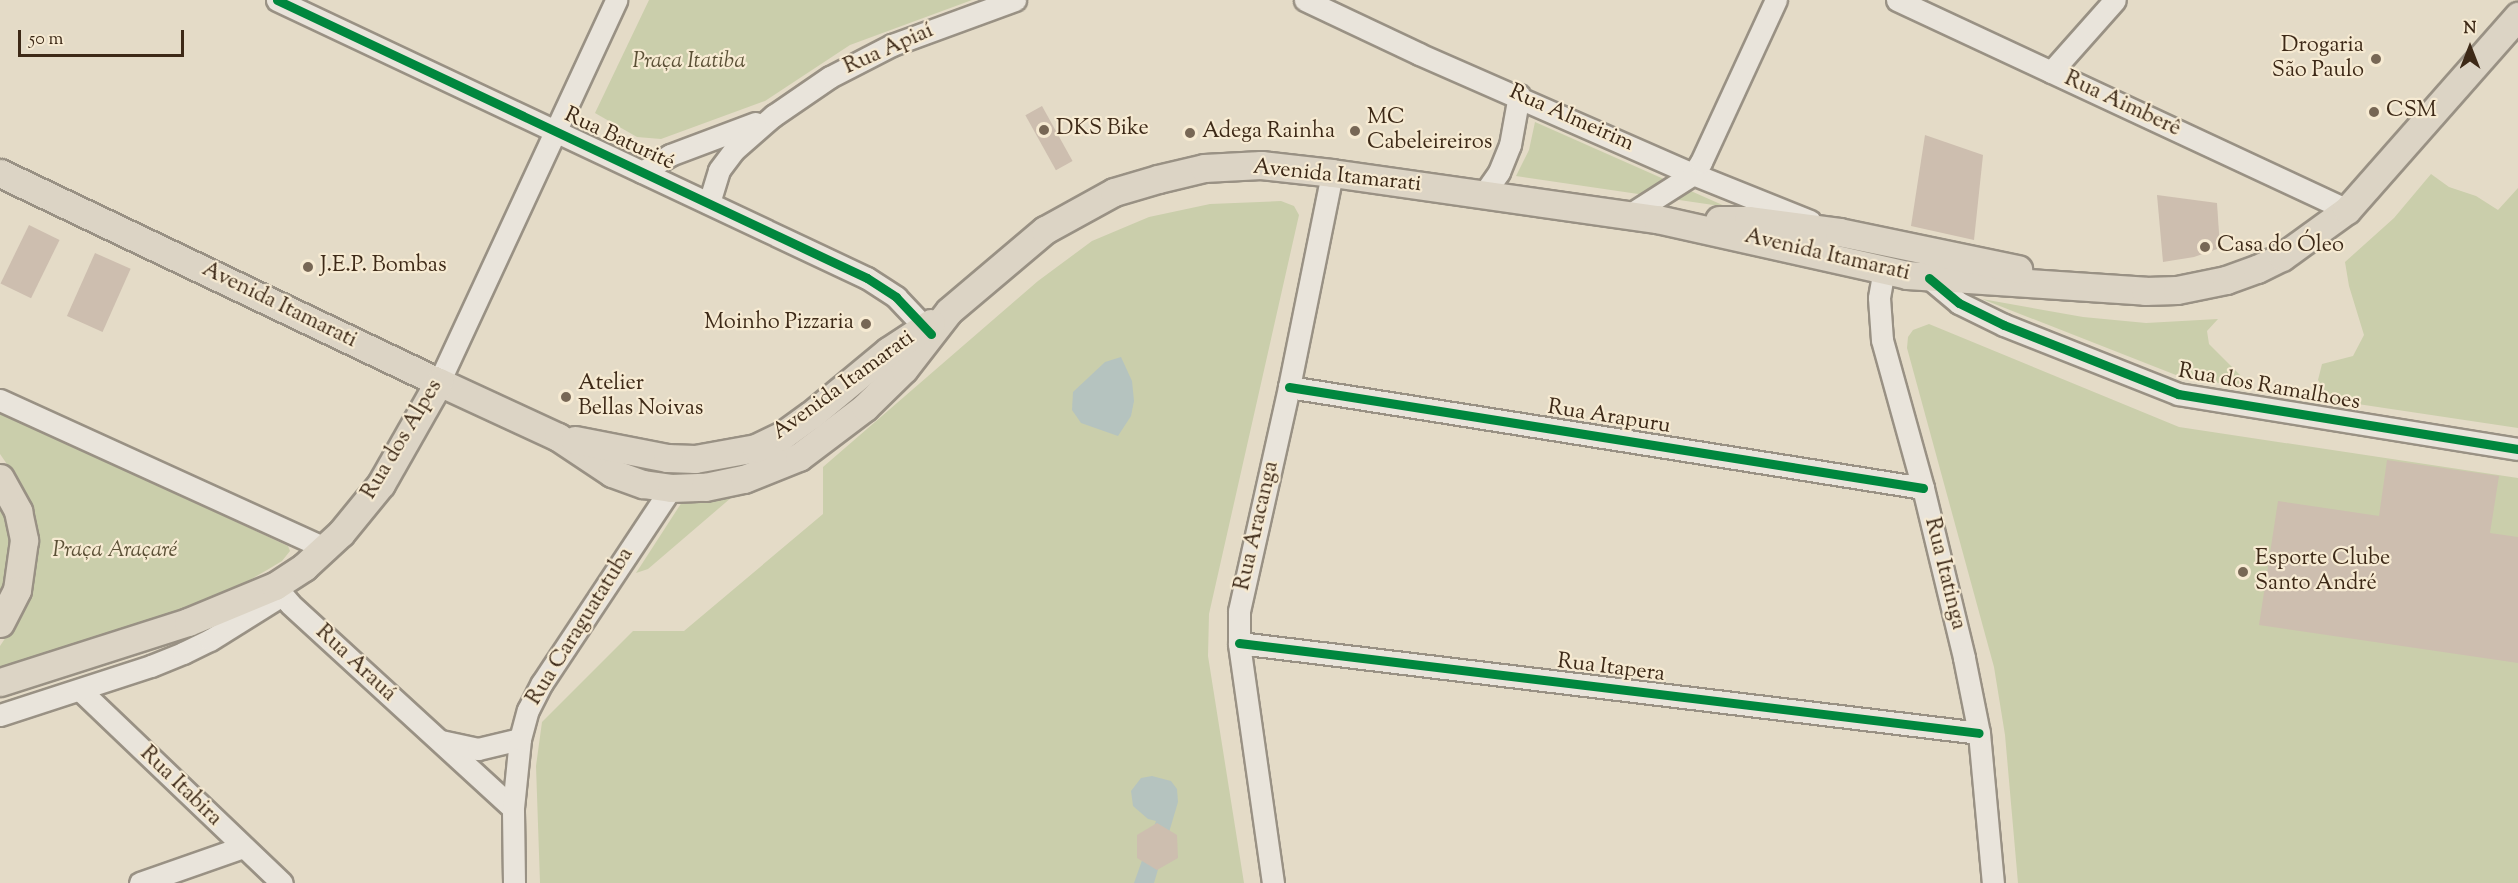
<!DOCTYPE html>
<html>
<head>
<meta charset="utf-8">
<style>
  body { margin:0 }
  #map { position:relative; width:2518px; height:883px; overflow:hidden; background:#e4dbc7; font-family:"Sorts Mill Goudy",serif }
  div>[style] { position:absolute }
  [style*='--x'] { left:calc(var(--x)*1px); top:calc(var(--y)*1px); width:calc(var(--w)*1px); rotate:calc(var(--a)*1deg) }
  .green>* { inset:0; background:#caceab }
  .water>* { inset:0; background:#b5c3bf }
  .building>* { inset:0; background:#cdbeaf; transform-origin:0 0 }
  .roads { filter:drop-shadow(2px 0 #999184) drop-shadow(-2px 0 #999184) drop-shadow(0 2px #999184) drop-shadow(0 -2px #999184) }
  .minor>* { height:21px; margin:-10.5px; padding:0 10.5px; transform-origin:10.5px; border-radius:10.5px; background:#e9e4db }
  .major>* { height:27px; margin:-13.5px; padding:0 13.5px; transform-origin:13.5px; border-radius:13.5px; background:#dcd4c5 }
  .cycleway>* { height:9px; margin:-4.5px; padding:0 4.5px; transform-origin:4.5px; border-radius:4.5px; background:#00873e }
  .dots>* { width:16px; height:16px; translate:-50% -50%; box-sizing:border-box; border:3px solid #f6ead2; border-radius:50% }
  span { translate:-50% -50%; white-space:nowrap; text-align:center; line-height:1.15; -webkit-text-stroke:4.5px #f6ead2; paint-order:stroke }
  .poi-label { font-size:22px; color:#3d2917 }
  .right { translate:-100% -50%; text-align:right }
  .left { translate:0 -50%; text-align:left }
  .street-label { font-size:22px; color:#3d2917 }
  .park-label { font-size:22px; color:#5b5036; font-style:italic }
  .north { position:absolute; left:2440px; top:18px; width:60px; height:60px; -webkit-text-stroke:4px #f6ead2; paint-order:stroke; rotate:0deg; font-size:16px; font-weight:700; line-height:24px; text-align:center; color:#3d2917 }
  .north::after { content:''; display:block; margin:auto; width:21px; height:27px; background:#3d2917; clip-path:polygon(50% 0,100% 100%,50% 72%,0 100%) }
  .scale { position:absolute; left:18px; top:30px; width:166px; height:27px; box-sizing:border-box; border:3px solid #3d2917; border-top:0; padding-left:8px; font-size:18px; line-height:21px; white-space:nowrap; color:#3d2917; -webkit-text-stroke:4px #f6ead2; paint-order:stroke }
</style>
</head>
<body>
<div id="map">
  <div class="green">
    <div style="clip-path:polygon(649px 0,972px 0,850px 45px,765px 101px,661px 139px,637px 137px,595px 113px)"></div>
    <div style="clip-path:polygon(1535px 122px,1727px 207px,1516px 176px,1529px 150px)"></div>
    <div style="clip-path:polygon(2431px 174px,2449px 187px,2476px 196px,2498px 210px,2518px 188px,2518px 428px,2331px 400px,2318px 380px,2322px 364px,2353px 356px,2364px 335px,2349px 286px,2345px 262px,2394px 218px)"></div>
    <div style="clip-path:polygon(1281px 201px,1294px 206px,1299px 215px,1209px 614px,1208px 656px,1244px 883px,540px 883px,536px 766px,542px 722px,633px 631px,684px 631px,823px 514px,823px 467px,1038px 281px,1092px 241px,1149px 217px,1210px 204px)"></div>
    <div style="clip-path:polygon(1982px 299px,2083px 317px,2146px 323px,2218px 319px,2207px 331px,2209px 344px,2253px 388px,2181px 377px)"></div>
    <div style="clip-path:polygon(1929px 324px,2179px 427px,2518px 478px,2518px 883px,2018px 883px,2005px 735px,1994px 667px,1907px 348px,1908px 337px,1913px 330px)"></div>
    <div style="clip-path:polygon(0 412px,288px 546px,290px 551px,282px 561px,267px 570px,217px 599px,0 669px,0 646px,26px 607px,36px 570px,37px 549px,29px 502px,22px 486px,0 454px)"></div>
    <div style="clip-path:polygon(739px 491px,648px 569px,636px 573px,682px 502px)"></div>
    <div style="clip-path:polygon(0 502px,11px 540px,9px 573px,0 599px)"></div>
  </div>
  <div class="water">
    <div style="clip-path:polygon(1121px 357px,1132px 381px,1134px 401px,1131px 416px,1118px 436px,1081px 423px,1072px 410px,1073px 392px,1105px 362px)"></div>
    <div style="clip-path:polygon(1152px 776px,1171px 781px,1177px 789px,1178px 802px,1154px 883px,1134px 883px,1156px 821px,1148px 819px,1133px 806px,1131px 791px,1141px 778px)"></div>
  </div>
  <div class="building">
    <div style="left:1042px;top:106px;width:63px;height:19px;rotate:61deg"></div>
    <div style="clip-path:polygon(1925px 135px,1983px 155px,1974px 240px,1911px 226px)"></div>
    <div style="clip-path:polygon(2157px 195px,2217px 203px,2220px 248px,2194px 257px,2163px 262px)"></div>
    <div style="left:29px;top:225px;width:34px;height:65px;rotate:26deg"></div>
    <div style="left:95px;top:253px;width:39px;height:69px;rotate:24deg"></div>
    <div style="clip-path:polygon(2387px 460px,2499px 476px,2490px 533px,2518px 537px,2518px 663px,2259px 625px,2278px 501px,2379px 516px)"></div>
    <div style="clip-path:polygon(1157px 823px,1177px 835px,1178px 858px,1157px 870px,1137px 858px,1137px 835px)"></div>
  </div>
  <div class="roads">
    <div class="minor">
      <div style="--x:277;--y:0;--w:652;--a:25.23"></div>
      <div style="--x:867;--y:278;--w:35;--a:33"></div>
      <div style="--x:896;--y:297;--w:51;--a:46.6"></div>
      <div style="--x:1305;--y:0;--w:126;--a:25.3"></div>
      <div style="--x:1419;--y:54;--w:299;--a:23.7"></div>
      <div style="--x:1693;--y:174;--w:126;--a:21.9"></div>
      <div style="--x:1897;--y:0;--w:497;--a:25"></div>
      <div style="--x:2051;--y:72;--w:96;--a:-48.4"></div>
      <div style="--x:642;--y:172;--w:33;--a:-31"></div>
      <div style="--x:670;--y:155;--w:91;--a:-20.6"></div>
      <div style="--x:1483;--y:195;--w:28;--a:-55"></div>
      <div style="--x:1499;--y:172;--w:29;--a:-68"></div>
      <div style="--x:1510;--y:145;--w:51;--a:-79.8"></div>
      <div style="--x:709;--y:203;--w:34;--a:-73"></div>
      <div style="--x:719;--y:170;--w:25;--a:-53"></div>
      <div style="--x:734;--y:150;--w:52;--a:-41.1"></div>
      <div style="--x:773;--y:116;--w:69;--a:-34.4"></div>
      <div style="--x:830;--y:77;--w:70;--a:-27.3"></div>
      <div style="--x:892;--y:45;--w:131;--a:-20.1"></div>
      <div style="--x:1629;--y:215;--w:76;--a:-32.6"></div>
      <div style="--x:1693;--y:174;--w:14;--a:-56"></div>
      <div style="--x:1701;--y:162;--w:179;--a:-65.2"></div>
      <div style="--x:1884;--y:269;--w:29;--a:100"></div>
      <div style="--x:1879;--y:298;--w:42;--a:85.9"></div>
      <div style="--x:1882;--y:340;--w:154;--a:74.5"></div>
      <div style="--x:1923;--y:488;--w:175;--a:76.4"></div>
      <div style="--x:1964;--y:658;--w:76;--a:78.7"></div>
      <div style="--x:1979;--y:733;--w:151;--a:84.7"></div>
      <div style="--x:1929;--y:278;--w:39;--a:40"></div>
      <div style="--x:1959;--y:303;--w:50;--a:26.1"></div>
      <div style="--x:2004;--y:325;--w:187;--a:21.6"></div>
      <div style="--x:2178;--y:394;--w:344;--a:9.2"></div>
      <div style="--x:439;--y:382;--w:421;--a:-65.1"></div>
      <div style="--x:1289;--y:387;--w:642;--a:9.05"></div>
      <div style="--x:0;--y:400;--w:357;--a:24.5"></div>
      <div style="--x:275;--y:586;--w:23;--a:50"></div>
      <div style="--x:290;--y:604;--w:302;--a:42.5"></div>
      <div style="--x:1239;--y:643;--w:745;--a:6.93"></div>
      <div style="--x:80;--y:690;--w:279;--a:43.7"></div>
      <div style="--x:0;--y:715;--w:159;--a:-18"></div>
      <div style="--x:151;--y:666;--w:35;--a:-22"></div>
      <div style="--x:183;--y:653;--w:30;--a:-26"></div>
      <div style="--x:210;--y:640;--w:85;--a:-32"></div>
      <div style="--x:441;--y:741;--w:38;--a:12"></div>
      <div style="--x:478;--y:749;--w:43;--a:-13.4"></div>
      <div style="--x:140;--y:883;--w:109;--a:-19.3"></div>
      <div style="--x:514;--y:883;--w:75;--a:-90.8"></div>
      <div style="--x:513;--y:808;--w:69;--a:-84.2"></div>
      <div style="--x:520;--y:739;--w:30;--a:-75"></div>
      <div style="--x:528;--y:710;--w:30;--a:-63"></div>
      <div style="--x:542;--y:683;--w:234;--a:-56.5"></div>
      <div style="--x:1273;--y:883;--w:242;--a:-98.1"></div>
      <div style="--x:1239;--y:643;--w:32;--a:-90"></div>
      <div style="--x:1239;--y:611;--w:230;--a:-77.4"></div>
      <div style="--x:1289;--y:387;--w:218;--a:-78.6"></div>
    </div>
    <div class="major">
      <div style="--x:0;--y:173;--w:486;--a:25.5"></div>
      <div style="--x:439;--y:382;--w:131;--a:24.8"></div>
      <div style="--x:558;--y:437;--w:65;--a:33.7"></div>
      <div style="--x:612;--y:473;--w:33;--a:20"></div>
      <div style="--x:643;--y:484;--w:28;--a:8"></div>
      <div style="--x:671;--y:488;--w:34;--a:-2"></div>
      <div style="--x:705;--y:487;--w:40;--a:-12"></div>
      <div style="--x:744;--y:479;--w:59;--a:-21.8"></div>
      <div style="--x:799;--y:457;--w:83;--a:-37.1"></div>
      <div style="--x:865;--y:407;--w:54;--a:-44.3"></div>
      <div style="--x:904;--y:369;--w:73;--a:-52.2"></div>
      <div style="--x:949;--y:311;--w:126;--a:-40.2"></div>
      <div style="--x:1045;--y:230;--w:79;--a:-28.8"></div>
      <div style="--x:1114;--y:192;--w:46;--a:-16.5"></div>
      <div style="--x:1158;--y:179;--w:47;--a:-13.4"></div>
      <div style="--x:1204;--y:168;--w:57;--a:-3"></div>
      <div style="--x:1261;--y:165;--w:71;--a:6.4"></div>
      <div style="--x:1332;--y:173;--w:328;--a:8.1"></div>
      <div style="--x:1657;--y:219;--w:256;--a:12.6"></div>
      <div style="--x:1907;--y:275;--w:239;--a:3.8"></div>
      <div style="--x:2145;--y:291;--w:32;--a:-2"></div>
      <div style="--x:2177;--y:290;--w:50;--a:-11.5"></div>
      <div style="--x:2226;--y:280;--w:33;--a:-20"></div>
      <div style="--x:2257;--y:269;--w:28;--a:-26"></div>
      <div style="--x:2282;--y:257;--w:80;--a:-35.9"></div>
      <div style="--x:2347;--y:210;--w:259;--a:-48.6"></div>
      <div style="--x:1719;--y:220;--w:29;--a:0"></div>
      <div style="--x:1748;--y:220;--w:92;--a:7.5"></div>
      <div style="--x:1839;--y:232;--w:183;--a:11.7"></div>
      <div style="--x:575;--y:440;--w:94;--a:11.1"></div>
      <div style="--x:667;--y:458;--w:28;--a:2"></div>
      <div style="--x:695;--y:459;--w:62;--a:-10.2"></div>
      <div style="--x:756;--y:448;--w:30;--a:-26"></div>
      <div style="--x:783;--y:435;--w:34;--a:-36"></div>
      <div style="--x:811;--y:415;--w:100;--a:-39.7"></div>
      <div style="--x:888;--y:351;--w:51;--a:-33.1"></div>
      <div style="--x:0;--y:478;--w:38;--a:61"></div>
      <div style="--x:18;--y:511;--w:30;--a:78"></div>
      <div style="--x:24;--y:540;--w:50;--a:98"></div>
      <div style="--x:17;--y:590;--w:37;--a:117"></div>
      <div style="--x:0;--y:682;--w:197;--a:-17.7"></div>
      <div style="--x:188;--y:622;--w:94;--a:-22.5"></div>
      <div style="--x:275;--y:586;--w:35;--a:-33"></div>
      <div style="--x:304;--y:567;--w:50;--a:-42.6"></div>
      <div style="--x:341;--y:533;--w:63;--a:-50.8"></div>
      <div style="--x:381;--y:484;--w:117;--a:-60.4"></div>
    </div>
  </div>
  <div class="cycleway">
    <div style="--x:277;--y:0;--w:652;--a:25.23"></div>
    <div style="--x:867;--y:278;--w:35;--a:33"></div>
    <div style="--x:896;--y:297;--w:51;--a:46.6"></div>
    <div style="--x:1929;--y:278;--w:39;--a:40"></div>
    <div style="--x:1959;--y:303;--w:50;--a:26.1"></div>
    <div style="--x:2004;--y:325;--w:187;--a:21.6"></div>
    <div style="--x:2178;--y:394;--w:344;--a:9.2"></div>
    <div style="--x:1289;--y:387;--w:642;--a:9.05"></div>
    <div style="--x:1239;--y:643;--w:745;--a:6.93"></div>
  </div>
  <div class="dots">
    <div style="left:2376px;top:59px;background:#776755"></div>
    <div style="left:2374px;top:112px;background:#776755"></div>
    <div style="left:1044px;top:130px;background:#776755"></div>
    <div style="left:1355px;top:131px;background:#776755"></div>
    <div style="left:1190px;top:133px;background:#776755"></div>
    <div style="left:2205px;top:247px;background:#776755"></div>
    <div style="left:308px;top:267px;background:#776755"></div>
    <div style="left:866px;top:324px;background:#776755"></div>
    <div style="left:566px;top:397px;background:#776755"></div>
    <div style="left:2243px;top:572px;background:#776755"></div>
  </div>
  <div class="poi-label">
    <span class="right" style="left:2364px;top:59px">Drogaria<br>São Paulo</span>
    <span class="left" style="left:2386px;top:112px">CSM</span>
    <span class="left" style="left:1367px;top:131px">MC<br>Cabeleireiros</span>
    <span class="left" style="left:1056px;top:130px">DKS Bike</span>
    <span class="left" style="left:1202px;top:133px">Adega Rainha</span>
    <span class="left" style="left:2217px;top:247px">Casa do Óleo</span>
    <span class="left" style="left:320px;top:267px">J.E.P. Bombas</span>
    <span class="right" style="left:854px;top:324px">Moinho Pizzaria</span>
    <span class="left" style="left:578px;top:397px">Atelier<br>Bellas Noivas</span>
    <span class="left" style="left:2255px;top:572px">Esporte Clube<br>Santo André</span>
  </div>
  <div class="street-label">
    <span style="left:889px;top:50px;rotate:-24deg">Rua Apiaí</span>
    <span style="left:2122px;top:105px;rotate:25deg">Rua Aimberê</span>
    <span style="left:1571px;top:119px;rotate:24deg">Rua Almeirim</span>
    <span style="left:619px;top:140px;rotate:25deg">Rua Baturité</span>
    <span style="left:1337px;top:177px;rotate:6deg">Avenida Itamarati</span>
    <span style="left:1827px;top:256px;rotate:13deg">Avenida Itamarati</span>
    <span style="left:279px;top:306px;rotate:26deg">Avenida Itamarati</span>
    <span style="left:844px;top:386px;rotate:-36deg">Avenida Itamarati</span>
    <span style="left:2269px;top:388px;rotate:10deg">Rua dos Ramalhoes</span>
    <span style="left:1609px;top:418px;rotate:9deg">Rua Arapuru</span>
    <span style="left:403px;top:440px;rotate:-59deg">Rua dos Alpes</span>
    <span style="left:1258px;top:526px;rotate:-77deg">Rua Aracanga</span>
    <span style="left:1944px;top:574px;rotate:76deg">Rua Itatinga</span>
    <span style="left:581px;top:627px;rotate:-58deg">Rua Caraguatatuba</span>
    <span style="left:355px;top:664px;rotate:43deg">Rua Arauá</span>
    <span style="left:1611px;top:669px;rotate:7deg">Rua Itapera</span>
    <span style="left:180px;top:787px;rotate:44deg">Rua Itabira</span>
  </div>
  <div class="park-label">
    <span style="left:689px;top:63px">Praça Itatiba</span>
    <span style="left:115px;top:552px">Praça Araçaré</span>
  </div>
  <div class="north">N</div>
  <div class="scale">50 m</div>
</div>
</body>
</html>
